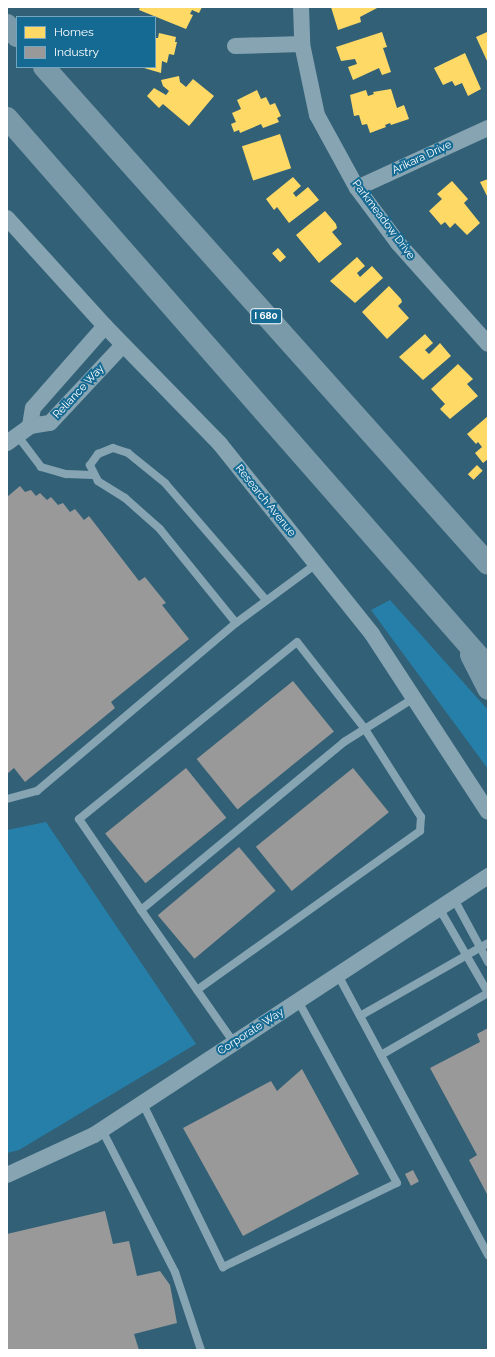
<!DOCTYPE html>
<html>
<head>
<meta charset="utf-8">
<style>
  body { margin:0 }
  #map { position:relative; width:495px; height:1357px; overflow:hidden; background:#326076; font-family:Raleway,sans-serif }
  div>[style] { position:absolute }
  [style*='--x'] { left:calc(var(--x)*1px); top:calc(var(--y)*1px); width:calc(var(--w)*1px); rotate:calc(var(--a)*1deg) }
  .green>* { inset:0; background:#267fa8 }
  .homes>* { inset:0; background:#ffd966; transform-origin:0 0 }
  .industry>* { inset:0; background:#999; transform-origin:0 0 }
  .service>* { height:8px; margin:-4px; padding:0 4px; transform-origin:4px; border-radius:4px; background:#86a4b2 }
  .minor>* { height:16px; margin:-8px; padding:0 8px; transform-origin:8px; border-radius:8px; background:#86a4b2 }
  .motorway>* { height:22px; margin:-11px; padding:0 11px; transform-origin:11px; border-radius:11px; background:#7b9aa9 }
  span { translate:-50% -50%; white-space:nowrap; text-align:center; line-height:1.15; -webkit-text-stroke:4px #156a93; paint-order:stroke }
  .shield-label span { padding:1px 3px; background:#156a93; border:1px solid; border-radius:3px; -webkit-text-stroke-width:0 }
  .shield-label { font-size:10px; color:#fff; font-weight:700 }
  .street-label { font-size:11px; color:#fff }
  .frame { position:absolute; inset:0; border:8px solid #fff; pointer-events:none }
  .legend { position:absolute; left:16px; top:16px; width:140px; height:52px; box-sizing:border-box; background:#156a93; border:1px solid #73a6be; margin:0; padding:5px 7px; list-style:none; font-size:12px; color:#fff }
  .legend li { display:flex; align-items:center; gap:8px; height:20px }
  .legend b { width:20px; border:1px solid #73a6be }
</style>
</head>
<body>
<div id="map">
  <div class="green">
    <div style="clip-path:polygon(390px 600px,488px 710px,488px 769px,371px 610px)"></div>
    <div style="clip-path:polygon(46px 822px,196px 1044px,19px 1150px,7px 1153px,7px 830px)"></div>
  </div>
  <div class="homes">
    <div style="clip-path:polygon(140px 7px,202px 7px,199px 13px,192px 10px,190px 14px,193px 15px,186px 29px,139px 10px)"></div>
    <div style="clip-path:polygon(331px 7px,379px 7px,360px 17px,361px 22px,338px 30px)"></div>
    <div style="clip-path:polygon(382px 32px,387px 47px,383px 48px,391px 72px,382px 75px,379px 68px,353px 80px,348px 67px,357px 64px,355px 59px,341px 61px,336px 47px)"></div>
    <div style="clip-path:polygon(487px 32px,488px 34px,488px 63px,476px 37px)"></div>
    <div style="clip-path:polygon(159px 33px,176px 37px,175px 42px,177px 42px,174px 55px,169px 54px,167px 63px,162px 61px,161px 73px,144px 68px,155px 67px,155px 38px,158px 38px)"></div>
    <div style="clip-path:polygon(465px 53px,481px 89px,468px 96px,462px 83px,455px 86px,452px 81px,443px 85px,434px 68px)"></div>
    <div style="clip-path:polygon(179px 76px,180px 82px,186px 87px,193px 79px,214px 96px,189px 126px,163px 104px,159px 108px,147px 96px,154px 88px,166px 95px,169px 91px,163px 86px,161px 80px)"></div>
    <div style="clip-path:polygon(391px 89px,397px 108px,404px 105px,409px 119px,391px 125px,390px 123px,385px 125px,386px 127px,370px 133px,367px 124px,362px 125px,359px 115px,354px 116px,350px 95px,366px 90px,368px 96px,374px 94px,373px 92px)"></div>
    <div style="clip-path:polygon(257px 90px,261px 99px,266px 97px,270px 105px,275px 103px,281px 116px,277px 118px,279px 122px,263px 128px,261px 124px,240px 133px,239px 130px,234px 132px,231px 124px,236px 122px,232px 113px,241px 109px,237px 100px)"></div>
    <div style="left:280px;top:134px;width:36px;height:40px;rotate:72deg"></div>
    <div style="clip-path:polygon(293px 177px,301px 186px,293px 193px,296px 197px,308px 187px,319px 200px,289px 223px,277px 207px,274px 210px,266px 199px)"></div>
    <div style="clip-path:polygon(488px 179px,488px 198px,480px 182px)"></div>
    <div style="clip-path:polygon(452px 181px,468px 199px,464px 203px,480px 223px,467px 235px,455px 223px,450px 228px,445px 222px,441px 225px,429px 211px,442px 199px,437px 194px)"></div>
    <div style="clip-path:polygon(325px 211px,336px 224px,337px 228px,332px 232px,342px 244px,319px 263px,296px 235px)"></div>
    <div style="left:278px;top:248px;width:12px;height:8px;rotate:48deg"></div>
    <div style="clip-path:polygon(357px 257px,365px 266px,357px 273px,360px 277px,372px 266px,383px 278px,355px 303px,330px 281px)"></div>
    <div style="clip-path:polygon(389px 286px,401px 299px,402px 302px,398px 306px,409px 318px,387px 339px,362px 312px)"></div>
    <div style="clip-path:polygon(425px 334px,433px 343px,425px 350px,429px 354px,440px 343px,451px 356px,423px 380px,399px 357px)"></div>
    <div style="clip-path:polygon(458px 364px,473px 379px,467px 384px,478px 396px,450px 419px,440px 409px,445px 404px,431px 389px)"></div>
    <div style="clip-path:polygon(488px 416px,488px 459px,483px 463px,475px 453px,482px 447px,478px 442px,476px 444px,467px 434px)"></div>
    <div style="left:477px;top:465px;width:8px;height:13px;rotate:45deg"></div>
  </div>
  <div class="industry">
    <div style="clip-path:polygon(20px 486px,25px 492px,31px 490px,36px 496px,40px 493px,47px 500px,51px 497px,58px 505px,63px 503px,70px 512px,75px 509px,84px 520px,89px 516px,139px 581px,145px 577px,166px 603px,162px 605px,189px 639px,111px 702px,115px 708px,25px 782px,14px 768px,7px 774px,7px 497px)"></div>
    <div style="left:293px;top:681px;width:65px;height:124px;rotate:51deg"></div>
    <div style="left:186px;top:768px;width:64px;height:104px;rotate:51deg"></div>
    <div style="left:353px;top:768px;width:57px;height:125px;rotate:51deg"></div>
    <div style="left:239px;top:847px;width:57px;height:106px;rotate:50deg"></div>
    <div style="clip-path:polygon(488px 1028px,488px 1196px,469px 1160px,477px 1155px,430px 1068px,480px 1042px,477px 1034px)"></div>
    <div style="clip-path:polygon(302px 1069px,359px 1174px,243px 1236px,183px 1128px,271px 1081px,277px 1091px)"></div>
    <div style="left:413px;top:1170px;width:13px;height:9px;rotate:63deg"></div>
    <div style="clip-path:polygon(105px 1211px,113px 1244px,129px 1241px,137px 1276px,160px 1271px,170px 1285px,177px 1323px,134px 1334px,139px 1350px,7px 1350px,7px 1234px)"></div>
  </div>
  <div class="service">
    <div style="--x:17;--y:435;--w:40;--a:53"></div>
    <div style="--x:41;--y:467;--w:26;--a:16"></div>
    <div style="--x:66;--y:474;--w:27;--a:2"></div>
    <div style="--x:236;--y:623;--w:121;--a:-129"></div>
    <div style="--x:160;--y:529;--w:47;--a:-138.5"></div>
    <div style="--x:125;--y:498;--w:32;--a:-148"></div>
    <div style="--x:98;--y:481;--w:18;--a:-117"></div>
    <div style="--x:90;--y:465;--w:14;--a:-54"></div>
    <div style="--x:98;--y:454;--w:16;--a:-22"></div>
    <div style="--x:113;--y:448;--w:16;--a:18"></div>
    <div style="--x:128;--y:453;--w:48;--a:39"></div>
    <div style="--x:165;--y:483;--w:155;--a:49.2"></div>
    <div style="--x:7;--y:799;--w:31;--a:-15"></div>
    <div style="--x:37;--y:791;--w:260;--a:-40.2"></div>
    <div style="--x:236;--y:623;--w:99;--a:-36.4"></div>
    <div style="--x:454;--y:899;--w:72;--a:61.6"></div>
    <div style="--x:439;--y:908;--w:98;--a:60"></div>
    <div style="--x:141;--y:910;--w:264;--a:-39.6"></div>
    <div style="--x:344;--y:742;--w:83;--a:-32.2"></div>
    <div style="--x:338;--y:975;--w:318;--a:61.8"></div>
    <div style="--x:197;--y:990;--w:274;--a:-35.5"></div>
    <div style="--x:420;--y:831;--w:14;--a:-86"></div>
    <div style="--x:421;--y:817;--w:104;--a:-122.5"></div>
    <div style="--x:365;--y:729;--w:110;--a:-128"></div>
    <div style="--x:297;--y:642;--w:281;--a:140.9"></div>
    <div style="--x:79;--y:819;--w:110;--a:55.7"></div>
    <div style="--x:141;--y:910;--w:162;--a:55"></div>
    <div style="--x:360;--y:1016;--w:147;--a:-29.7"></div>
    <div style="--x:381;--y:1055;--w:124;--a:-30.1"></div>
    <div style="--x:143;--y:1104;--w:182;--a:63.9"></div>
    <div style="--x:223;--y:1267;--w:193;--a:-25.8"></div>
    <div style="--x:397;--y:1183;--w:207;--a:-118.5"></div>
    <div style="--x:102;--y:1130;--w:160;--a:62.8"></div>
    <div style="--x:175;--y:1272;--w:82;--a:71.6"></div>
  </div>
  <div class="minor">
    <div style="--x:301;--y:7;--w:37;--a:88"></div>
    <div style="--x:302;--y:44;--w:73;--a:78.1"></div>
    <div style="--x:317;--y:115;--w:83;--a:61.3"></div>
    <div style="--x:357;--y:188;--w:69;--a:53.3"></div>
    <div style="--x:398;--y:243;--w:135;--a:48.3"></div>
    <div style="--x:235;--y:46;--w:67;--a:-1.7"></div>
    <div style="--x:357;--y:188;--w:144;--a:-24.6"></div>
    <div style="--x:7;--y:218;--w:146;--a:47.8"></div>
    <div style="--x:105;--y:326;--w:165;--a:45.7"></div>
    <div style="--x:220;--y:444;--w:243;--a:51.3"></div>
    <div style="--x:372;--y:634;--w:212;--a:56.9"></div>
    <div style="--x:30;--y:426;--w:18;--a:-81"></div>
    <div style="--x:33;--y:408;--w:109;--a:-48.7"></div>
    <div style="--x:7;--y:443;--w:29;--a:-36"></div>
    <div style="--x:30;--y:426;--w:20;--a:-9"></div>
    <div style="--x:50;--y:423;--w:107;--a:-46.9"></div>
    <div style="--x:7;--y:1175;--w:96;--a:-24.7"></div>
    <div style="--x:94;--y:1135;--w:472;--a:-33.3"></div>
  </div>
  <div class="motorway">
    <div style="--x:7;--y:25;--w:15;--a:48"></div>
    <div style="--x:44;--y:67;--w:666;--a:48.22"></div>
    <div style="--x:7;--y:118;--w:730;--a:48.78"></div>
    <div style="--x:471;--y:655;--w:38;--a:63"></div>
  </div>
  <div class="shield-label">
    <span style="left:266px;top:316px">I 680</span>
  </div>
  <div class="street-label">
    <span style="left:422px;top:158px;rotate:-25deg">Arikara Drive</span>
    <span style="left:383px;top:220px;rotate:53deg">Parkmeadow Drive</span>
    <span style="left:79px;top:392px;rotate:-47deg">Reliance Way</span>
    <span style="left:265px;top:501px;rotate:51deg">Research Avenue</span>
    <span style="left:251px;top:1032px;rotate:-33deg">Corporate Way</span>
  </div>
  <div class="frame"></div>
  <ul class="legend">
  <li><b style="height:11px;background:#ffd966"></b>Homes</li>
  <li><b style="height:11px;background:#999"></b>Industry</li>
  </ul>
</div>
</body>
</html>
